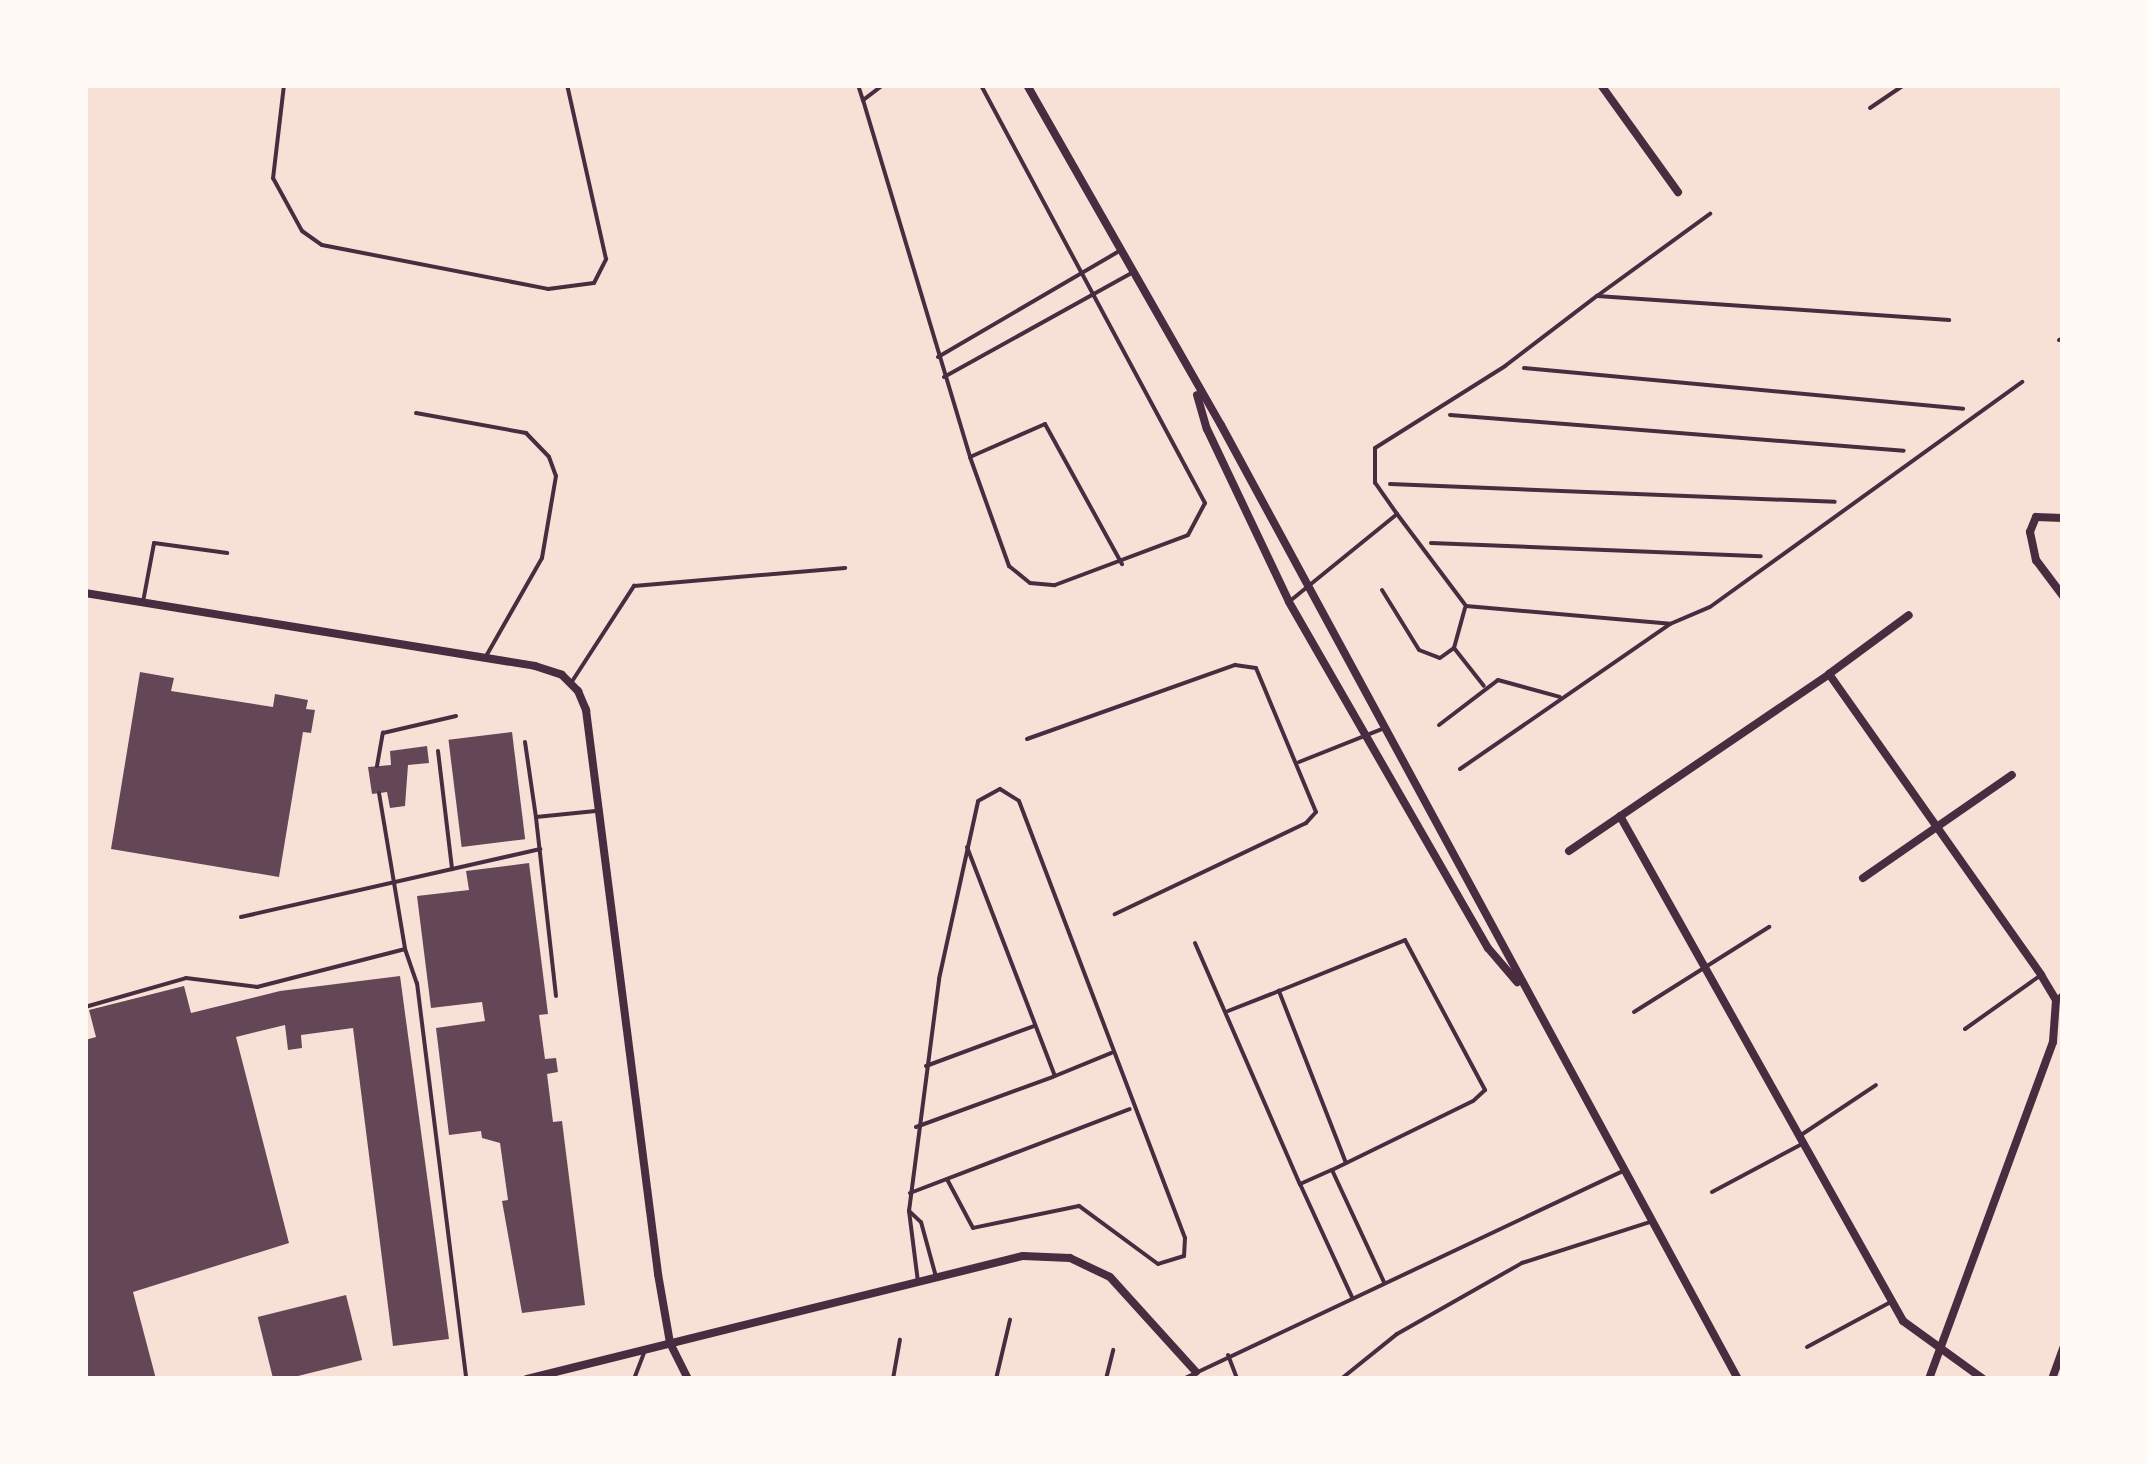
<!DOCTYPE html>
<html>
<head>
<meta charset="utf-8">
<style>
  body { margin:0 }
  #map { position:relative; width:2148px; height:1464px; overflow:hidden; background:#f7e1d7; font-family:"Work Sans",sans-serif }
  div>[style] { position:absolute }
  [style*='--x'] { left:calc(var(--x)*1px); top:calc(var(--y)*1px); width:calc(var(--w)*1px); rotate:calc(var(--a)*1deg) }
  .building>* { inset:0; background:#644757; transform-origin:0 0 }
  .path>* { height:4px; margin:-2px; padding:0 2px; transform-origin:2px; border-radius:2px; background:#4a2c40 }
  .service>* { height:4px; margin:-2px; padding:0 2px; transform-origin:2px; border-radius:2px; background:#4a2c40 }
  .minor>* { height:8px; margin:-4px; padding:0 4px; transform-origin:4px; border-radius:4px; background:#4a2c40 }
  span { translate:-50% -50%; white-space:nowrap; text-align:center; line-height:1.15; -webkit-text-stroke:8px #fffaf5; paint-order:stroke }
  .frame { position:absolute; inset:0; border:88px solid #fffaf5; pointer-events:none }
</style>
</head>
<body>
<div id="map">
  <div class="building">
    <div style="clip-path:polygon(140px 672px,174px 678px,171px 691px,273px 707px,275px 694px,308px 700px,306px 709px,315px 710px,311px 733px,303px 732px,279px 877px,111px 849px)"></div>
    <div style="left:512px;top:732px;width:108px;height:64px;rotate:83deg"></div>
    <div style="clip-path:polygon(427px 746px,429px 763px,408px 765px,405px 806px,390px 808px,387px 792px,372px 794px,368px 767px,391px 765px,390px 751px)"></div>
    <div style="clip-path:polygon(529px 863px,548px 1014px,539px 1015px,545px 1059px,556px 1058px,558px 1072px,547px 1074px,553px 1122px,562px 1121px,585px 1305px,522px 1313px,502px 1201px,508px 1200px,500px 1143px,482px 1138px,481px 1131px,449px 1135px,436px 1028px,485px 1021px,482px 1002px,431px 1008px,417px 896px,469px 890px,466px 871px)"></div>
    <div style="clip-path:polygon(400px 976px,449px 1339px,393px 1346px,353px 1028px,301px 1035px,302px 1048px,288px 1050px,285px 1025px,236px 1037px,289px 1243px,133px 1292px,156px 1379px,85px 1379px,85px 1040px,96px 1037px,89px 1010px,184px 986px,191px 1013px,280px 991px)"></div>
    <div style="left:346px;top:1295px;width:67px;height:91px;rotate:76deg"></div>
  </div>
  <div class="path">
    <div style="--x:1524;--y:368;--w:441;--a:5.3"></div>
    <div style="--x:1450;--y:415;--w:455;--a:4.5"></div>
    <div style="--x:1390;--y:484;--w:445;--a:2.3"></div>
    <div style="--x:1431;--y:543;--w:330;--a:2.3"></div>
  </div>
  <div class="service">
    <div style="--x:284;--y:85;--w:94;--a:96.7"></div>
    <div style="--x:273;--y:178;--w:60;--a:61.3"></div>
    <div style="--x:302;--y:231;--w:24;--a:35"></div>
    <div style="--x:322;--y:245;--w:230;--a:11"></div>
    <div style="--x:548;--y:289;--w:46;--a:-7.4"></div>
    <div style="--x:594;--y:283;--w:27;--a:-63"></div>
    <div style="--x:606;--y:259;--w:178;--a:-102.6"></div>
    <div style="--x:858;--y:85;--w:16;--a:72"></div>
    <div style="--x:883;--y:85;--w:25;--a:143"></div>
    <div style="--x:863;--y:100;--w:373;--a:73.3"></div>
    <div style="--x:970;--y:457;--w:116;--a:70.3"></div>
    <div style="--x:1009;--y:566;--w:27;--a:39"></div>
    <div style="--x:1030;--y:583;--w:25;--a:5"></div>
    <div style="--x:1055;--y:585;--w:142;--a:-20.6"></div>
    <div style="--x:1188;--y:535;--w:36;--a:-62"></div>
    <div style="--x:1205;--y:503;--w:474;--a:-118.2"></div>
    <div style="--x:1870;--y:108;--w:41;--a:-34.1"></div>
    <div style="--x:1597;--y:296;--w:140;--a:-36"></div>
    <div style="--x:2059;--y:340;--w:4;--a:-27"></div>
    <div style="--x:938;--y:357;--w:208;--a:-30.3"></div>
    <div style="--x:944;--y:377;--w:215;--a:-29"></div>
    <div style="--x:416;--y:413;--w:112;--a:10.3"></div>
    <div style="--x:526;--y:433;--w:33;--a:46"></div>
    <div style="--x:549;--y:457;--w:20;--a:70"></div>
    <div style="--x:556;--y:476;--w:83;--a:99.7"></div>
    <div style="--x:542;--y:558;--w:115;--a:119.7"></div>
    <div style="--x:970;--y:457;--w:82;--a:-23.7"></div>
    <div style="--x:1045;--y:424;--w:160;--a:61.2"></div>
    <div style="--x:1397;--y:514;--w:115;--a:53.1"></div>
    <div style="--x:1466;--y:606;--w:205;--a:5"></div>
    <div style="--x:1670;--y:624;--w:43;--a:-23"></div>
    <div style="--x:1710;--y:607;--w:385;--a:-35.8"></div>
    <div style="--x:1382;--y:590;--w:70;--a:58.3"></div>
    <div style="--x:1419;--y:650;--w:22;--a:21"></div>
    <div style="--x:1440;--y:658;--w:17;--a:-36"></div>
    <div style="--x:1290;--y:601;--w:138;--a:-39.1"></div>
    <div style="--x:1397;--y:514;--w:38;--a:-125"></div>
    <div style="--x:1375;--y:483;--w:35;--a:-90"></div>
    <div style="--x:1375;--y:448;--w:154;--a:-32.2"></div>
    <div style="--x:1505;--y:366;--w:116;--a:-37.3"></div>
    <div style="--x:1597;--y:296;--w:353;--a:3.9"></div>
    <div style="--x:143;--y:602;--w:60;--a:-79.4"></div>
    <div style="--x:154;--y:543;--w:74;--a:7.8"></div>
    <div style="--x:1465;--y:608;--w:41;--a:105.4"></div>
    <div style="--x:1454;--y:648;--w:48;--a:51.7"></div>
    <div style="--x:571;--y:683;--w:116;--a:-57"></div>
    <div style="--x:634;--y:586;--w:212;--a:-4.9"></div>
    <div style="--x:1439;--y:725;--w:74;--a:-37.3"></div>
    <div style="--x:1498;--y:680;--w:64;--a:15.3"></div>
    <div style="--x:1027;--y:739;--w:221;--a:-19.6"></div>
    <div style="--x:1235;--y:665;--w:21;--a:8"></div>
    <div style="--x:1256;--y:668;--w:156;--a:67.4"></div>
    <div style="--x:1316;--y:812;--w:15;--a:132"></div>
    <div style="--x:1306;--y:823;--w:212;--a:154.5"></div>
    <div style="--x:525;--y:742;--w:76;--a:81.7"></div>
    <div style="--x:438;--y:751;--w:119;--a:83.2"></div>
    <div style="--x:1299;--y:762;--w:89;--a:-21.7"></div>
    <div style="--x:377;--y:766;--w:34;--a:-80"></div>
    <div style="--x:383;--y:733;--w:75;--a:-13.1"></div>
    <div style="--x:1460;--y:769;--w:255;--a:-34.6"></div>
    <div style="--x:379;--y:793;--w:158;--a:80.5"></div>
    <div style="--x:967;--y:847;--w:245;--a:69"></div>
    <div style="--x:1055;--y:1076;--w:61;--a:-22.3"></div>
    <div style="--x:241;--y:917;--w:307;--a:-12.8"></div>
    <div style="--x:1195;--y:943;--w:263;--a:66.5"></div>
    <div style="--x:1300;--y:1184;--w:35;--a:-24"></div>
    <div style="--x:556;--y:996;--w:180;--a:-96.4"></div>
    <div style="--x:536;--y:817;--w:60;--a:-5.7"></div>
    <div style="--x:2056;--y:1000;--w:10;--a:-45"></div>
    <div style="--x:85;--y:1007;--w:105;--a:-16"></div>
    <div style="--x:186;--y:978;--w:72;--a:7.2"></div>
    <div style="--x:257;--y:987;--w:153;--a:-14.4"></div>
    <div style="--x:405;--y:949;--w:36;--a:71"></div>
    <div style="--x:417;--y:983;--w:399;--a:82.9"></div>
    <div style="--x:1228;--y:1011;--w:55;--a:-21.4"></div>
    <div style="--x:1634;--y:1012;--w:160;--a:-32.2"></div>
    <div style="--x:1965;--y:1029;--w:93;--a:-35.4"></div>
    <div style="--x:926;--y:1066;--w:115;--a:-20.3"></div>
    <div style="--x:916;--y:1127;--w:146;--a:-20.1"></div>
    <div style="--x:1801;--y:1135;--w:90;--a:-33.7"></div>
    <div style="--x:1346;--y:1163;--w:185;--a:-111.3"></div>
    <div style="--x:1279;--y:991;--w:136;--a:-22"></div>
    <div style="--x:1405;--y:940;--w:170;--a:61.9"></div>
    <div style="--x:1485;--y:1090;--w:16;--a:137"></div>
    <div style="--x:1473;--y:1101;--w:157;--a:153.9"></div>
    <div style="--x:1332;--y:1170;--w:123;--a:65.1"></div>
    <div style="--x:1300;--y:1184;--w:124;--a:65.3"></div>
    <div style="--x:1712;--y:1192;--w:102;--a:-28.1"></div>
    <div style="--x:910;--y:1193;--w:235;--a:-20.9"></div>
    <div style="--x:909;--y:1211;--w:16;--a:43"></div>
    <div style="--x:921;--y:1222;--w:57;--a:74.7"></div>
    <div style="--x:918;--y:1282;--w:72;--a:-97.2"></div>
    <div style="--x:909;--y:1211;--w:234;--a:-82.6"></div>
    <div style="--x:939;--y:979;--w:182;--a:-77.6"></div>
    <div style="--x:978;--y:801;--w:25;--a:-29"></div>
    <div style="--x:1000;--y:789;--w:22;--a:32"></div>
    <div style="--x:1019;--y:801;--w:467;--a:69.2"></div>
    <div style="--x:1185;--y:1238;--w:18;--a:93"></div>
    <div style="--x:1184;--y:1256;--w:27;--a:163"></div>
    <div style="--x:1158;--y:1264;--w:98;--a:-143.7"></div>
    <div style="--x:1079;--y:1206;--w:108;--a:168.3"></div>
    <div style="--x:973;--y:1228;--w:55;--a:-118"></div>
    <div style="--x:1807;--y:1347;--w:95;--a:-28.2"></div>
    <div style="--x:1228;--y:1355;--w:26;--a:69"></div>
    <div style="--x:634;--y:1379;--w:28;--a:-69"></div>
    <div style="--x:893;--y:1379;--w:40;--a:-80"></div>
    <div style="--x:996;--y:1379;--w:61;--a:-76.7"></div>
    <div style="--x:1106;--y:1379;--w:30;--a:-76"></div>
    <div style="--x:1183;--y:1379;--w:487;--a:-25.3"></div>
    <div style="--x:1341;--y:1379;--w:72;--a:-38.8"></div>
    <div style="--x:1397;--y:1334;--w:144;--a:-29.6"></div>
    <div style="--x:1522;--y:1263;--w:134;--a:-17.8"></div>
  </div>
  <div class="minor">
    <div style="--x:1027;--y:85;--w:391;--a:60.3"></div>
    <div style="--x:1221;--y:425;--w:1085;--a:61.55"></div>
    <div style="--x:1601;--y:85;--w:132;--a:54.3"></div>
    <div style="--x:1197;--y:395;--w:35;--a:74"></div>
    <div style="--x:1207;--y:429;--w:191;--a:64.6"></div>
    <div style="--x:1289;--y:602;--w:399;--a:60.1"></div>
    <div style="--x:1488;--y:948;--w:45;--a:49.5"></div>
    <div style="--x:2063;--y:518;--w:27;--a:-178"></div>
    <div style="--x:2036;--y:517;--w:16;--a:112"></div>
    <div style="--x:2030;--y:532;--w:29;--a:78"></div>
    <div style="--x:2036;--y:560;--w:45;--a:53.1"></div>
    <div style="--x:85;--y:593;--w:456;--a:9.2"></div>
    <div style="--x:535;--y:666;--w:28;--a:18"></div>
    <div style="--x:562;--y:675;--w:23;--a:45"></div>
    <div style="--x:578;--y:691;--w:21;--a:67"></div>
    <div style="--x:586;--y:710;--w:569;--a:82.72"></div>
    <div style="--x:658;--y:1274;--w:70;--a:80.1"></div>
    <div style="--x:670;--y:1343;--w:40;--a:63.4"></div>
    <div style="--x:1829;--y:674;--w:99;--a:-36.4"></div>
    <div style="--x:1620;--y:816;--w:579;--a:60.73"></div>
    <div style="--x:1903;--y:1321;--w:99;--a:35.9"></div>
    <div style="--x:1569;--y:851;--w:315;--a:-34.2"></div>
    <div style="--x:1829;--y:674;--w:368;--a:54.8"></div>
    <div style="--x:2041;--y:975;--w:29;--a:59"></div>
    <div style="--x:2056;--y:1000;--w:42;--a:94.1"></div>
    <div style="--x:2053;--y:1042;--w:359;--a:110.2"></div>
    <div style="--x:1863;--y:878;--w:181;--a:-34.7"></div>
    <div style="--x:527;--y:1379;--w:511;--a:-13.93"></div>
    <div style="--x:1023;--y:1256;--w:47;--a:2.4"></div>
    <div style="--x:1070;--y:1258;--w:44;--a:25.4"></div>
    <div style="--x:1110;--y:1277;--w:128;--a:47.8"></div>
    <div style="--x:2052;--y:1379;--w:33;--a:-70"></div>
  </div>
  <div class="frame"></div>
</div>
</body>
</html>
